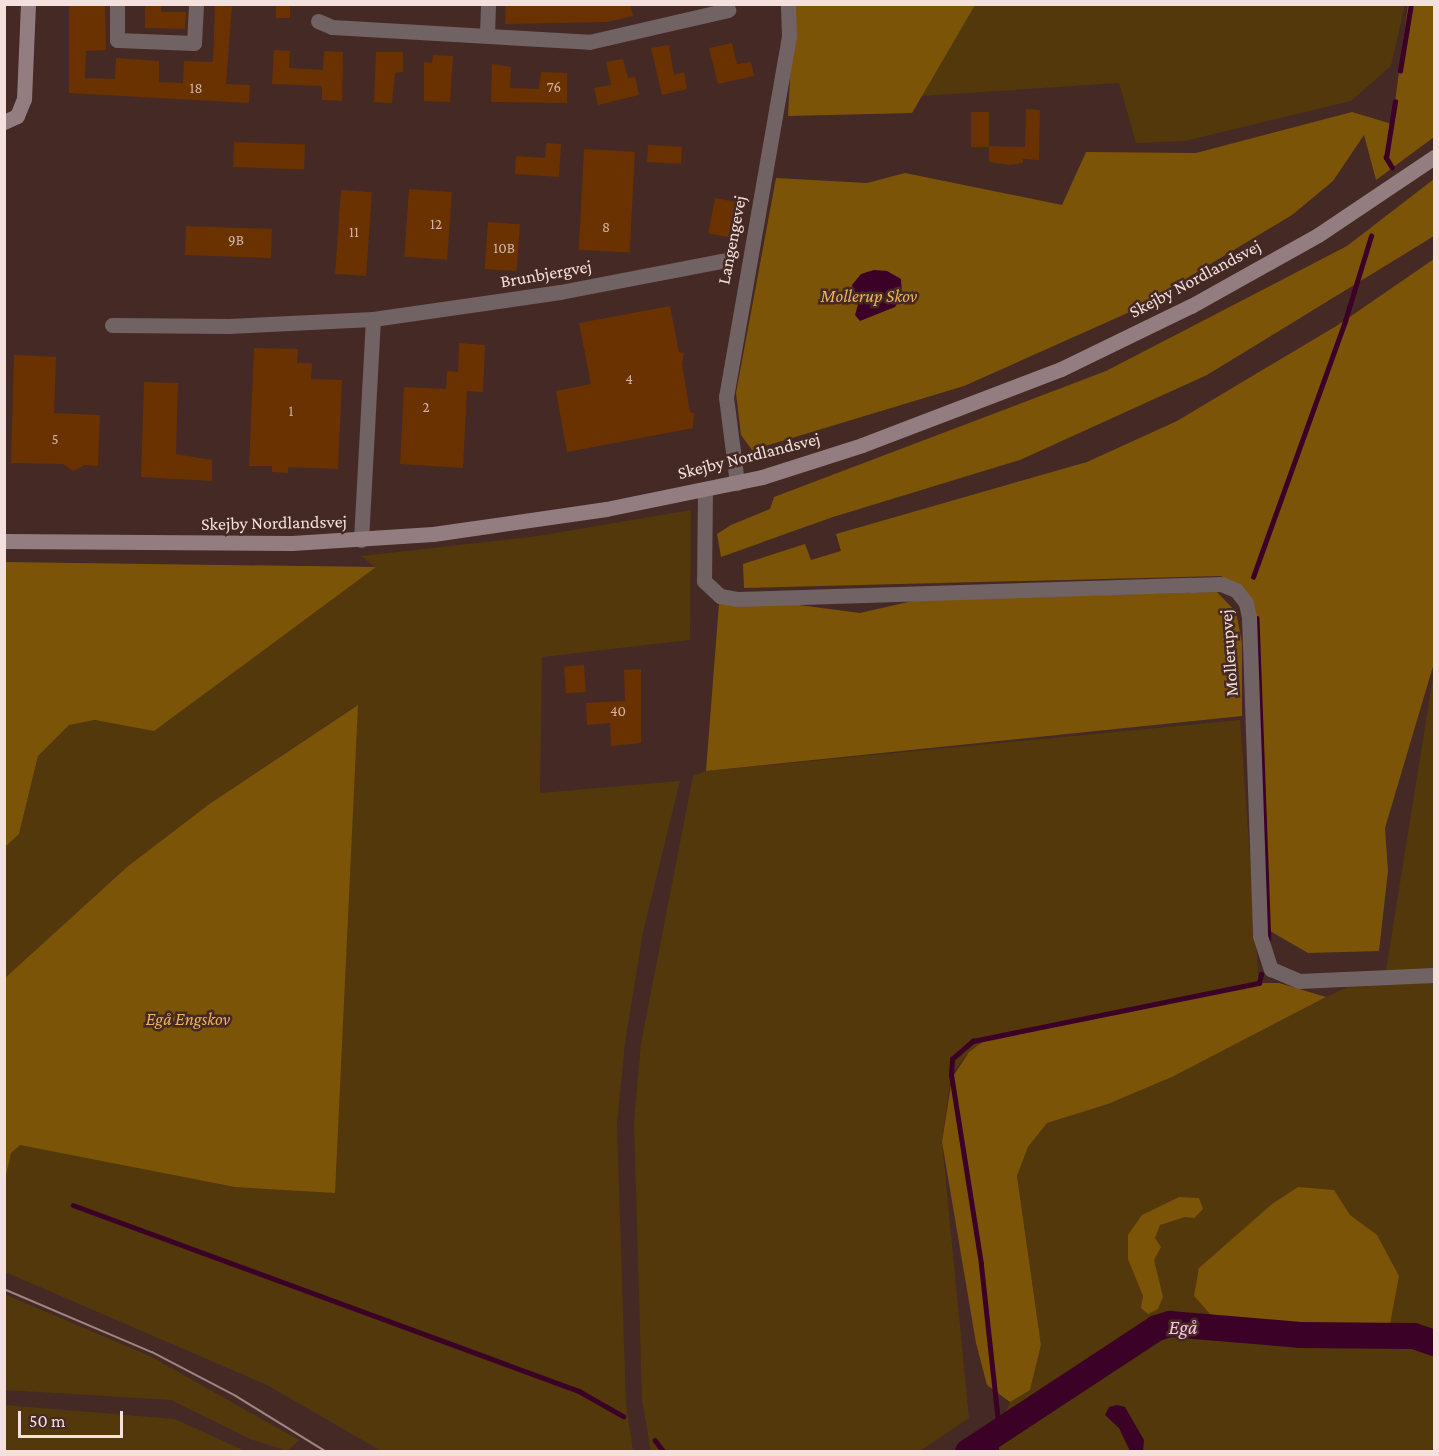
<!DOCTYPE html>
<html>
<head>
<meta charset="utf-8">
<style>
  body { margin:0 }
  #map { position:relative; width:1439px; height:1456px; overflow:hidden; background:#452924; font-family:"Crimson Pro",serif }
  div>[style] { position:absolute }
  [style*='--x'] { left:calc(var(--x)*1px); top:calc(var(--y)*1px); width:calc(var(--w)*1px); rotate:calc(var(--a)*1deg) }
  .green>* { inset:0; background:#52380b }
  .forest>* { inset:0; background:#7c5407 }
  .water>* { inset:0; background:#3c0127 }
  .stream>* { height:4.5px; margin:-2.25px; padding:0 2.25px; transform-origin:2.25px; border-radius:2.25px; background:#3c0127 }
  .river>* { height:26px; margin:-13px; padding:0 13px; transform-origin:13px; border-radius:13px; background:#3c0127 }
  .building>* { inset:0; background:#6a3200; transform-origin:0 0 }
  .street>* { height:15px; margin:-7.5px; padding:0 7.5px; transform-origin:7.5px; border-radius:7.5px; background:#716264 }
  .secondary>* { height:15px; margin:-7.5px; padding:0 7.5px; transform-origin:7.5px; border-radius:7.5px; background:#947d80 }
  .tram>* { height:1.5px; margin:-0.75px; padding:0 0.75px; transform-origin:0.75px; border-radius:0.75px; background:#9d8681 }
  span { translate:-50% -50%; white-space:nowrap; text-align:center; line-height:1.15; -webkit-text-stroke:5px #452924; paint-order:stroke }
  .number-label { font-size:15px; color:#d2b5a6 }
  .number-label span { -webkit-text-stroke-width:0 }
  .street-label { font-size:18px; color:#f4e1dd }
  .park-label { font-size:18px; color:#efb459; font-style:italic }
  .water-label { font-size:20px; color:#fdc2e0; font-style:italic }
  .frame { position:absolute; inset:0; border:6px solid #f4e1dd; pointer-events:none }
  .scale { position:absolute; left:18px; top:1411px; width:105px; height:27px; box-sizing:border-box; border:3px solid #f4e1dd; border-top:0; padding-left:8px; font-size:18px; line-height:21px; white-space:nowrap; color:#f4e1dd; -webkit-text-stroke:4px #452924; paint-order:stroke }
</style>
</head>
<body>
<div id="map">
  <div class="green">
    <div style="clip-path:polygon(975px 4px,1405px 4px,1405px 5px,1391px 66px,1351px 101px,1185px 141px,1136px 143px,1119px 83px,921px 96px)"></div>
    <div style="clip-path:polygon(691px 510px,690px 640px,542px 657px,540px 793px,680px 781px,643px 932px,625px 1043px,617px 1124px,626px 1404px,633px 1451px,381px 1451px,267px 1385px,5px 1272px,5px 1180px,11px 1153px,19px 1144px,104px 1160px,357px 705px,208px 805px,127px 867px,5px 978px,5px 847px,19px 834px,38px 756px,69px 725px,95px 720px,123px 723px,375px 567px,361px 556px,538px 536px)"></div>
    <div style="clip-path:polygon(1434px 671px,1434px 1451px,963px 1452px,998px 1431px,1010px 1402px,1030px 1390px,1041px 1345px,1017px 1176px,1028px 1147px,1047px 1123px,1108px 1104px,1172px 1077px,1326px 997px,1386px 970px)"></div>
    <div style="clip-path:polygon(1240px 720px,1259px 983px,988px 1038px,969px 1052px,951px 1075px,942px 1142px,969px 1418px,920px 1451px,651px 1452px,642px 1400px,634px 1122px,641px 1043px,693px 776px,706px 771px)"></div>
    <div style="clip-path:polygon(4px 1294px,150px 1356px,299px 1440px,287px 1451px,250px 1439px,171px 1400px,5px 1390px)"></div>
    <div style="clip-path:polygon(5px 1405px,175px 1419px,245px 1451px,5px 1451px)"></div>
  </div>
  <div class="forest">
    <div style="clip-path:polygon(794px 5px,975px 5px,912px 113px,788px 116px)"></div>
    <div style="clip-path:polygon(1408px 5px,1434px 5px,1434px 137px,1376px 180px,1364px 135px,1333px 181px,1292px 215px,1132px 311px,964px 386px,752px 450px,741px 435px,736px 393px,776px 178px,867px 183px,905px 173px,1062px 205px,1086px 152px,1196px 153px,1352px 112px,1392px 124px)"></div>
    <div style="clip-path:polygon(1434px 179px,1434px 236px,1207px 375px,1020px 460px,833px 517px,721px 557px,717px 534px,731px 525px,770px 509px,774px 497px,1106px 371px,1347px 246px)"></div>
    <div style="clip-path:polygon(1434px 259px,1434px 663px,1385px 828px,1388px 871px,1379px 951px,1308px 953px,1270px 931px,1258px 641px,1251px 606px,1238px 587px,1221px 576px,744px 588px,743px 564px,805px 544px,811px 560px,841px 551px,836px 534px,1087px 462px,1177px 421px,1338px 325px)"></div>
    <div style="clip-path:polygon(5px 562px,376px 567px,154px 731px,95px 720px,69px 725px,38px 756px,19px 834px,5px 847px)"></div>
    <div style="clip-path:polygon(1217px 592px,1236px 612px,1242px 643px,1242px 716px,706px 771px,719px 604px,799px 605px,860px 613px,917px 600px)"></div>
    <div style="clip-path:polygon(358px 705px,335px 1193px,235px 1187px,20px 1145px,11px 1153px,5px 1180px,5px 978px,127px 867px,208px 805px)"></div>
    <div style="clip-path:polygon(1255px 983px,1279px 983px,1326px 997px,1172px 1077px,1108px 1104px,1047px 1123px,1028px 1147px,1017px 1176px,1041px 1345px,1030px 1390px,1010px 1402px,987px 1385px,976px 1343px,942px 1142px,952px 1078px,969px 1052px,988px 1038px)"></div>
    <div style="clip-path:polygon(1298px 1187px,1334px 1190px,1350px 1215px,1377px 1235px,1399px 1276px,1390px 1324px,1265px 1327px,1211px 1315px,1194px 1296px,1199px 1268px,1272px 1204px)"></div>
    <div style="clip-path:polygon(1179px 1197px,1199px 1198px,1203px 1209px,1194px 1218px,1185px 1217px,1160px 1225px,1155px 1238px,1161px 1247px,1154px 1260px,1163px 1297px,1158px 1309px,1148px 1314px,1141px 1308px,1143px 1296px,1128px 1259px,1128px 1235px,1142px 1215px)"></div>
  </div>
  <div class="water">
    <div style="clip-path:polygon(874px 270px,887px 271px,901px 279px,902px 296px,895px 307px,860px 321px,855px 315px,859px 301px,852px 285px,861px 274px)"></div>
    <div style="clip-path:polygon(1117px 1405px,1125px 1407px,1144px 1440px,1143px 1451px,1130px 1451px,1119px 1428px,1105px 1415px,1109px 1407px)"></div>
  </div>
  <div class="stream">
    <div style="--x:1400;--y:71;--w:68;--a:-80.7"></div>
    <div style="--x:1392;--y:168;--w:12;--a:-121"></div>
    <div style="--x:1386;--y:158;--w:57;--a:-80.9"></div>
    <div style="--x:1253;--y:577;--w:272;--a:-70.2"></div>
    <div style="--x:1345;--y:321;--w:89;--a:-73"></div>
    <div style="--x:1257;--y:618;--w:321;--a:87.9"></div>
    <div style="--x:73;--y:1205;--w:539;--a:20.18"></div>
    <div style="--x:579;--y:1391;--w:51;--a:29.6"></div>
    <div style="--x:999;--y:1431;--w:168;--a:-96.2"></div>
    <div style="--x:981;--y:1264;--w:191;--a:-99"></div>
    <div style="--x:951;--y:1075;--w:16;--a:-86"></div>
    <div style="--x:952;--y:1059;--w:28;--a:-41"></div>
    <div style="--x:973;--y:1041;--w:292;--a:-11.5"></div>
    <div style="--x:1259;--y:983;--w:9;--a:-77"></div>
    <div style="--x:995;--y:1434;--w:18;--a:84"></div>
    <div style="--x:655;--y:1440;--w:15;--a:53"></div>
  </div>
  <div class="river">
    <div style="--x:968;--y:1452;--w:226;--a:-33.3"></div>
    <div style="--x:1157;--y:1328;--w:14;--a:-17"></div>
    <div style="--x:1170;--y:1324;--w:130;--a:4.8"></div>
    <div style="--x:1300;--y:1335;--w:114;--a:0.5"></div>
    <div style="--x:1414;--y:1336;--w:21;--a:19"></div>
  </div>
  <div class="building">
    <div style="clip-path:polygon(69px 4px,105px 4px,106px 50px,86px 51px,85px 78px,115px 79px,116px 58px,131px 59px,159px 61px,159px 82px,183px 83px,184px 61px,213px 62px,215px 4px,232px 4px,226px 84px,250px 85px,249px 103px,69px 93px)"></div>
    <div style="clip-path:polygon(145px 4px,161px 4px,161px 12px,186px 12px,185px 29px,145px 28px)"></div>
    <div style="left:276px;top:4px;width:14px;height:14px"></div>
    <div style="clip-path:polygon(506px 4px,630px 4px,633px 16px,607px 22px,505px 24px)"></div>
    <div style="clip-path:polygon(732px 43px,737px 64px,751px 62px,754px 76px,718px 84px,709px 48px)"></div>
    <div style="clip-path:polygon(669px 45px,674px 75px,684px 72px,687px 89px,662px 95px,651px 48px)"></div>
    <div style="clip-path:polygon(274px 50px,290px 51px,289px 68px,323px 70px,324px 51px,343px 52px,342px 101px,322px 100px,322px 86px,272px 84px)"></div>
    <div style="clip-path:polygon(376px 52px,403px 52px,403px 72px,395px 73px,392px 103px,374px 102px)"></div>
    <div style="clip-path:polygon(433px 55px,453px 56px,450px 102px,424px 101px,424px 62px,432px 63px)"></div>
    <div style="clip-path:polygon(623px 59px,628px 78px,635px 77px,639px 95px,598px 105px,594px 88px,611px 85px,606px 62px)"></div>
    <div style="clip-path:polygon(492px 64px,511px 67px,510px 88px,539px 89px,541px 72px,567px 73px,567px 103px,491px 102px)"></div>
    <div style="clip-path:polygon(1026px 109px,1040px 110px,1039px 160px,1023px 159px,1023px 163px,1010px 165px,989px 162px,989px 146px,1025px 147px)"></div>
    <div style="left:971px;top:112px;width:18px;height:35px"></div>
    <div style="left:234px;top:142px;width:71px;height:25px;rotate:2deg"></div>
    <div style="clip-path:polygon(546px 143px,561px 144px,559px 177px,515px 174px,516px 156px,545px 158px)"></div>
    <div style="left:648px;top:145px;width:34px;height:17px;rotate:3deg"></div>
    <div style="left:584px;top:149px;width:51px;height:101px;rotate:3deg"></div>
    <div style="left:409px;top:189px;width:43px;height:68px;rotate:4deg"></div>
    <div style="left:341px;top:190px;width:31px;height:84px;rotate:4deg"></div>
    <div style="left:715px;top:198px;width:21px;height:36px;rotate:11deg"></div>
    <div style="left:488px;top:222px;width:32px;height:47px;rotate:4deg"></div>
    <div style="left:186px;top:226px;width:86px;height:29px;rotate:2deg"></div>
    <div style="clip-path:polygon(670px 306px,679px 352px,684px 353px,682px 365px,690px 412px,694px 413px,693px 428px,567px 452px,556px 391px,591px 384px,579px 323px)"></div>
    <div style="clip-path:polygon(459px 343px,485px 345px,483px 392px,467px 391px,463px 468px,400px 464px,404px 387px,446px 389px,447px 371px,458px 372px)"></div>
    <div style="clip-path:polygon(254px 348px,298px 349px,297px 363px,312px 363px,311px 379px,342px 380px,338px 469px,288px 467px,288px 473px,272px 472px,272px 466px,249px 466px)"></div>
    <div style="clip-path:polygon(14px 355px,56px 357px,54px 413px,100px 415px,98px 466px,85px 465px,73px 471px,63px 464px,11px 463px)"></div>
    <div style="clip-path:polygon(144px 382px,178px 383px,176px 454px,212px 460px,212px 481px,141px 477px)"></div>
    <div style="left:584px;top:665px;width:27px;height:20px;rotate:86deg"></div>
    <div style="clip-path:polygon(641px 669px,641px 743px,611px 746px,610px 723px,587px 725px,586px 703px,625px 701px,624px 670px)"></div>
  </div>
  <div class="street">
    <div style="--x:117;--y:4;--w:36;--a:90"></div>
    <div style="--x:117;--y:40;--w:77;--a:2.2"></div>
    <div style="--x:194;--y:43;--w:39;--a:-87"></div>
    <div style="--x:318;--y:21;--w:15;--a:23"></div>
    <div style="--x:332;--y:27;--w:257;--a:3.3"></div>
    <div style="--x:589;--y:42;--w:143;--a:-13"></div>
    <div style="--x:487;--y:34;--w:30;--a:-88"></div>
    <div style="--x:112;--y:325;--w:117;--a:0.5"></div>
    <div style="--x:229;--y:326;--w:144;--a:-2.8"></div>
    <div style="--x:373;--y:319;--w:189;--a:-8.2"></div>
    <div style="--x:560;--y:292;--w:169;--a:-10.9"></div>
    <div style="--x:737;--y:483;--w:87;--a:-97.3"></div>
    <div style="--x:726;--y:397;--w:366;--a:-80.1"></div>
    <div style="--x:789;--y:36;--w:32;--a:-92"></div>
    <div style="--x:705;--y:489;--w:92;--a:90.6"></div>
    <div style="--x:704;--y:581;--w:22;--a:43"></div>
    <div style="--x:720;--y:596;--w:17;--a:10"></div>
    <div style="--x:737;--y:599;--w:454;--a:-1.8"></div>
    <div style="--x:1191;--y:585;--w:30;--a:-2"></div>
    <div style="--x:1221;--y:584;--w:16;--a:22"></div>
    <div style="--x:1236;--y:590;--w:16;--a:52"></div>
    <div style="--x:1246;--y:603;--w:14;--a:78"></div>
    <div style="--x:1249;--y:617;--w:319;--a:88"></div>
    <div style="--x:1260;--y:936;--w:35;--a:72"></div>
    <div style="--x:1271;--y:969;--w:30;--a:23"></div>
    <div style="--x:1299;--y:981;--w:135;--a:-2.5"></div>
    <div style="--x:361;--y:540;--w:221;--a:-86.9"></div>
  </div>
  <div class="secondary">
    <div style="--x:4;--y:122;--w:14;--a:-25"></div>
    <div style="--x:17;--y:116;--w:18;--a:-68"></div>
    <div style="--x:24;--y:99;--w:95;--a:-87.6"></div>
    <div style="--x:4;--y:541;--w:288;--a:0.4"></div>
    <div style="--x:292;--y:543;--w:141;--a:-3.7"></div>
    <div style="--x:433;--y:534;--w:175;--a:-8.2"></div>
    <div style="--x:606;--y:509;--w:159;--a:-11.6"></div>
    <div style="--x:762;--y:477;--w:105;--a:-17.7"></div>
    <div style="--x:862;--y:445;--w:213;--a:-20.9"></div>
    <div style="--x:1061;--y:369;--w:144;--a:-25.9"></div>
    <div style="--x:1191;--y:306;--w:145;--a:-29.2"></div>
    <div style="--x:1318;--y:235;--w:140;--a:-33.9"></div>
  </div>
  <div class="tram">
    <div style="--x:4;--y:1289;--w:161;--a:23.1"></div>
    <div style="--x:152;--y:1352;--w:95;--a:27.6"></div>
    <div style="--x:236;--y:1396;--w:107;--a:31.6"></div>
  </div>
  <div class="number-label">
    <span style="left:554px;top:88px">76</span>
    <span style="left:196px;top:89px">18</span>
    <span style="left:436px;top:225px">12</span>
    <span style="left:606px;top:228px">8</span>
    <span style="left:354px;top:233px">11</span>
    <span style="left:236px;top:241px">9B</span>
    <span style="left:504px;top:249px">10B</span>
    <span style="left:629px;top:380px">4</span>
    <span style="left:426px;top:408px">2</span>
    <span style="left:291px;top:412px">1</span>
    <span style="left:55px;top:440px">5</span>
    <span style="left:618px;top:712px">40</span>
  </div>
  <div class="street-label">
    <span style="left:732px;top:240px;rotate:-79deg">Langengevej</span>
    <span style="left:546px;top:274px;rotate:-10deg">Brunbjergvej</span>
    <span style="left:1195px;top:279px;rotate:-28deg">Skejby Nordlandsvej</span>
    <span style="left:749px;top:456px;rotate:-14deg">Skejby Nordlandsvej</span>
    <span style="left:274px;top:523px;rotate:-1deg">Skejby Nordlandsvej</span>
    <span style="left:1229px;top:653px;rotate:-94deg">Mollerupvej</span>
  </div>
  <div class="park-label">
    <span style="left:869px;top:296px">Mollerup Skov</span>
    <span style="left:188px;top:1019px">Egå Engskov</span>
  </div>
  <div class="water-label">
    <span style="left:1183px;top:1327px">Egå</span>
  </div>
  <div class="frame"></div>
  <div class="scale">50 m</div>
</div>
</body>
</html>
